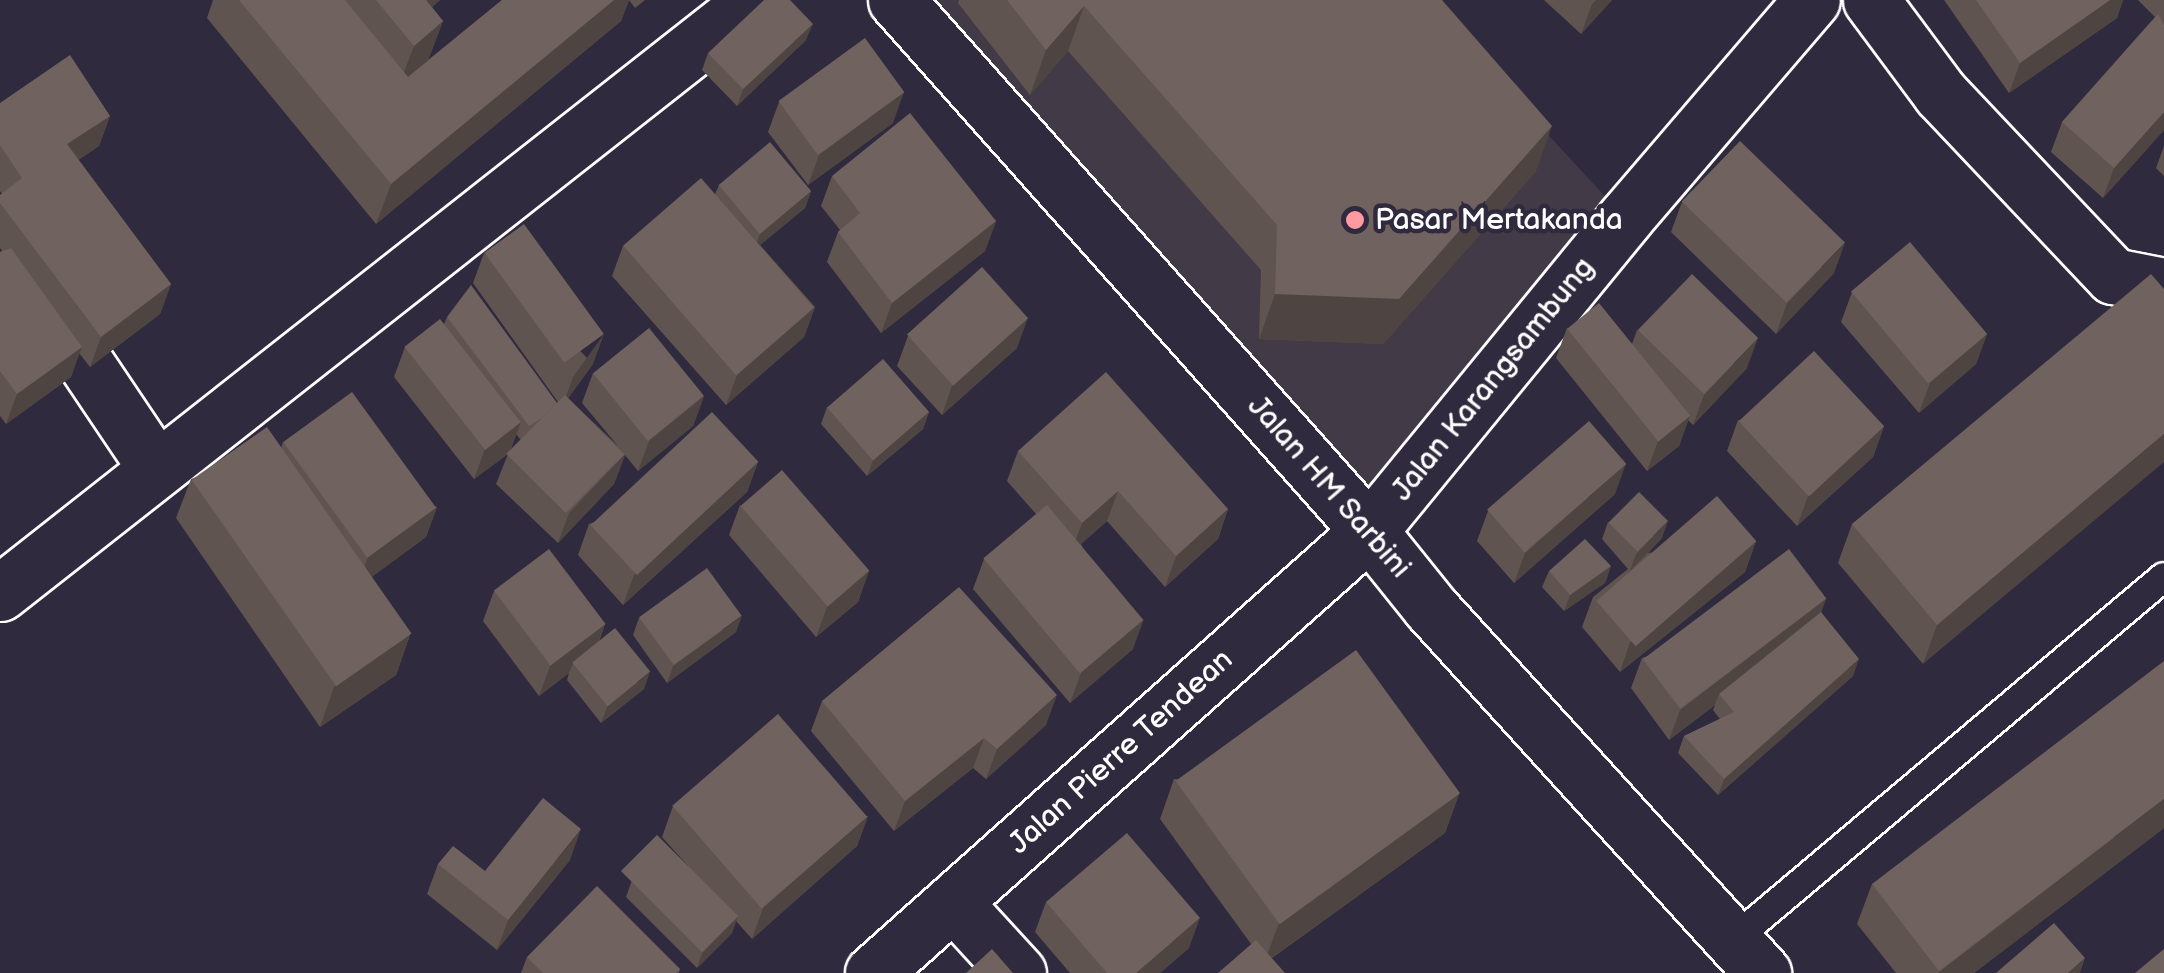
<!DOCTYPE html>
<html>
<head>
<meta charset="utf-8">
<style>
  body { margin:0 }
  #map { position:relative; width:2164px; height:973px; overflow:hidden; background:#2f2a3d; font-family:"Balsamiq Sans",sans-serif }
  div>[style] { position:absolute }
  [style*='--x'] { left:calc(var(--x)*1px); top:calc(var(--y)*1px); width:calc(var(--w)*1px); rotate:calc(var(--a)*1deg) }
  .built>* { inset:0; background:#423b47 }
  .roads { filter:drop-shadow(2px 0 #fff) drop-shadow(-2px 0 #fff) drop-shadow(0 2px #fff) drop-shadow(0 -2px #fff) }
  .service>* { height:28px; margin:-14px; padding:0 14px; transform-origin:14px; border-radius:14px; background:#2f2a3d }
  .minor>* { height:55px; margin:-27.5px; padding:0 27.5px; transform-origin:27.5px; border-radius:27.5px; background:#2f2a3d }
  .secondary>* { height:55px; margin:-27.5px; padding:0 27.5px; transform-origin:27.5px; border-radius:27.5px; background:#2f2a3d }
  .wall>* { inset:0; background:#605451 }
  .shaded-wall>* { inset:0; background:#4e4542 }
  .building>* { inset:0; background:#70625e; transform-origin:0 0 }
  .dots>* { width:28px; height:28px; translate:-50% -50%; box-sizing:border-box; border:5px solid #2f2a3d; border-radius:50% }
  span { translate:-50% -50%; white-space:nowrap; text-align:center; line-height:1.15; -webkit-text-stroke:9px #2f2a3d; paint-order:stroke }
  .poi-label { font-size:30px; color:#fff }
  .left { translate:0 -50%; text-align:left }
  .street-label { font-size:30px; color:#fff }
</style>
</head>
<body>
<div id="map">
  <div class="built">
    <div style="clip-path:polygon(929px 0,1424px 0,1625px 218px,1369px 531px)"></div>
  </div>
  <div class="roads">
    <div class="service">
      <div style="--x:1733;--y:940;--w:563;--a:-40.11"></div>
    </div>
    <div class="minor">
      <div style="--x:1871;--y:0;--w:116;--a:53.4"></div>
      <div style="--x:1940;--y:93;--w:252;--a:46.6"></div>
      <div style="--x:2113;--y:276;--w:52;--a:11.1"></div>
      <div style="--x:0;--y:227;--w:60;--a:60.9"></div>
      <div style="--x:29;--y:279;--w:228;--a:56.1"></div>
      <div style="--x:0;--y:593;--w:959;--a:-38.18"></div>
      <div style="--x:953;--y:902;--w:96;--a:47.5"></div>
    </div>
    <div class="secondary">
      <div style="--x:896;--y:0;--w:711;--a:48.31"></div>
      <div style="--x:1369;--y:531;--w:97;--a:51.2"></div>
      <div style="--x:1430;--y:607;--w:495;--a:47.7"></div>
      <div style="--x:873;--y:973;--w:664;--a:-41.71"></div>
      <div style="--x:1369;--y:531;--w:404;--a:-50.7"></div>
      <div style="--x:1625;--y:218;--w:287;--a:-49.4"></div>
    </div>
  </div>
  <div class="wall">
    <div style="clip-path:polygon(213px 0,440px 0,432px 7px,443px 21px,428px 60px,502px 0,629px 0,621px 21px,376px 224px,207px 18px)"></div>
    <div style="clip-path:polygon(629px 0,645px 0,635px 8px)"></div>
    <div style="clip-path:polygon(959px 0,1442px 0,1536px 171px,1383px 344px,1259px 339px,1261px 270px,1068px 51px,1030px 95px,958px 3px)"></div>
    <div style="clip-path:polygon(1544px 0,1612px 0,1581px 34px)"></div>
    <div style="clip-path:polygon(1944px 0,2123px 0,2117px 18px,2009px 93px)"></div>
    <div style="clip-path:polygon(2138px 0,2164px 0,2164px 130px,2103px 198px,2051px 152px,2062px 122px,2155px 17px)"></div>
    <div style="clip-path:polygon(806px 40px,737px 106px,702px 70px,708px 53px)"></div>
    <div style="clip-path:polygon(779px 102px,893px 123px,808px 185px,768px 132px)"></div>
    <div style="clip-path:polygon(0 103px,110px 116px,99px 146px,78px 160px,171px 284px,160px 314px,90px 367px,79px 353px,71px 377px,6px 424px,0 416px,0 252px,2px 251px,0 248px,0 195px,2px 194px,0 191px)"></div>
    <div style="clip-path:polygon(2164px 146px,2164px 176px,2156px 168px)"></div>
    <div style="clip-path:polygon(832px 176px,996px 221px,985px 251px,881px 333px,827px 262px,838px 232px,840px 230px,821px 206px)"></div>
    <div style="clip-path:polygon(719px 185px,811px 191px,805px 208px,760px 245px,815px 307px,804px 337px,726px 405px,612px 276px,623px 246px,715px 194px)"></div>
    <div style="clip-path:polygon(1682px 202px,1834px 273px,1776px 334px,1671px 232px)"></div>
    <div style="clip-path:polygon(evenodd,484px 253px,593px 364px,568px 398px,618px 446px,582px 403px,593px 373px,704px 396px,693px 426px,638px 471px,625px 455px,614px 484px,558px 543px,496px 484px,508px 454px,474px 479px,394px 377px,405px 347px,444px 324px,447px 317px,557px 403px,558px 402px,473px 283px,484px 253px,516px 434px,521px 440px,510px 451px,516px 434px)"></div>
    <div style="clip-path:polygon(2164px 289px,1923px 664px,1838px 563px,1852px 524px)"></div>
    <div style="clip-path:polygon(1852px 292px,1987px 334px,1976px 364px,1919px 413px,1841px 322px)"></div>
    <div style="clip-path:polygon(1567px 328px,1632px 344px,1637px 330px,1747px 368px,1693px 425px,1688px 420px,1679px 446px,1647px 471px,1556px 358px)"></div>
    <div style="clip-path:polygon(908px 336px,1017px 348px,942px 415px,897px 366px)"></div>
    <div style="clip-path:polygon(827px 407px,929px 412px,923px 429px,867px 476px,821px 424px)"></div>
    <div style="clip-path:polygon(1738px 420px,1884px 426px,1873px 457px,1797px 526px,1727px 451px)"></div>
    <div style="clip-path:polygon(283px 442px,437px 507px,426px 537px,370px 578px,410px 635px,396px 675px,320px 727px,176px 518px,191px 479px,281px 448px)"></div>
    <div style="clip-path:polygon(1018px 451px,1228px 509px,1218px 539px,1165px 587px,1107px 521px,1081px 544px,1133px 649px,1070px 703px,973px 589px,984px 559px,1036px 514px,1007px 481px)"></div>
    <div style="clip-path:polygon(758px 462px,747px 492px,623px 605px,578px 555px,589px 524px)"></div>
    <div style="clip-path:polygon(1615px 494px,1514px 583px,1477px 541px,1488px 511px)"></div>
    <div style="clip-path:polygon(740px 505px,869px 571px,858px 602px,816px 637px,729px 535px)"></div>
    <div style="clip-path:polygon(1608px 522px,1662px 538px,1648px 553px,1756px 541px,1745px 572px,1620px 672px,1582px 627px,1593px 597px,1628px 569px,1602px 539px)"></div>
    <div style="clip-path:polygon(1611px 566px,1605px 583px,1564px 611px,1542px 587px,1549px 571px)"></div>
    <div style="clip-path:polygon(494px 591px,605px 624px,599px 642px,644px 689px,601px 723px,567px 680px,569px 673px,539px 696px,483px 621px)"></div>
    <div style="clip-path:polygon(1826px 599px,1821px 612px,1853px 676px,1718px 795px,1678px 753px,1684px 736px,1720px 719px,1713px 710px,1715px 705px,1669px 740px,1631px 688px,1642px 658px)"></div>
    <div style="clip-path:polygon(639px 618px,736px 632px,667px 683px,633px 635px)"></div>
    <div style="clip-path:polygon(822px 701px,1046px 725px,986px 779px,973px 768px,894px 831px,811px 731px)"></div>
    <div style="clip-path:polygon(1174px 779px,1459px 794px,1445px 833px,1272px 958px,1251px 944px,1160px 819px)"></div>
    <div style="clip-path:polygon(673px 806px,868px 816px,857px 846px,752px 939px,736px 921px,732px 933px,697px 968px,626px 897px,632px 880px,688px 866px,662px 837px)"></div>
    <div style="clip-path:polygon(2164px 828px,1974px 973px,1896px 973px,1857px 924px,1872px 884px)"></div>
    <div style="clip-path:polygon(570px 860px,497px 950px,427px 894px,438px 864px,485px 871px)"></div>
    <div style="clip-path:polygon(1046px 902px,1189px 948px,1160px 973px,1070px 973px,1035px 932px)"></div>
    <div style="clip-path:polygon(527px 957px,680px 969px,679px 973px,521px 973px)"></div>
  </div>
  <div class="shaded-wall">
    <div style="clip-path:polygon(415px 0,440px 0,404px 30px)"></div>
    <div style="clip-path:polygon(614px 0,629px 0,621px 21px,376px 224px,391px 184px)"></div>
    <div style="clip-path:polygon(1596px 0,1612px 0,1581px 34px,1592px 4px)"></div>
    <div style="clip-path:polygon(2110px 0,2123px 0,2117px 18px,2009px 93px,2020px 63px)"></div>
    <div style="clip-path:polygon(1084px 6px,1068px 51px,1030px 95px,1046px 50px)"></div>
    <div style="clip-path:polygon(443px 21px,428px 61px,399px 85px,414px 46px)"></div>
    <div style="clip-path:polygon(813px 24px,806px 40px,737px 106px,743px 89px)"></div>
    <div style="clip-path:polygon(904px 92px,893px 123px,808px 185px,819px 155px)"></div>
    <div style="clip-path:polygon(2164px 112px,2164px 130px,2103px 198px,2114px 168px)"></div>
    <div style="clip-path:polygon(110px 116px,99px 146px,56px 175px,67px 144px)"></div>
    <div style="clip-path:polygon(1552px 126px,1536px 171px,1383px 344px,1259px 339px,1275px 294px)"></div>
    <div style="clip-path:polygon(811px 191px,805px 208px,754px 250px,760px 234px)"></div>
    <div style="clip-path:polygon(996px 221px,985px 251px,881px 333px,892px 303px)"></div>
    <div style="clip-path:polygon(1845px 243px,1834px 273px,1776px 334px,1787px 303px)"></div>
    <div style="clip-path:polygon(171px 284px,160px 314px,90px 367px,101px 337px)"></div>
    <div style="clip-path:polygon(815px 307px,804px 337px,726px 405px,737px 375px)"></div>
    <div style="clip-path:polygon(1028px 318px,1017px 348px,942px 415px,952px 385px)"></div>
    <div style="clip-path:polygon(604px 334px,593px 364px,562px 407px,573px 377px)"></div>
    <div style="clip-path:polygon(1987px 334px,1976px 364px,1919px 413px,1930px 383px)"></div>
    <div style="clip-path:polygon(1758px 338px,1747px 368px,1693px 425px,1704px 395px)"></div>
    <div style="clip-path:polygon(82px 347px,71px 377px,6px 424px,17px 394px)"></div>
    <div style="clip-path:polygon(704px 396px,693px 426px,638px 471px,649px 441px)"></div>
    <div style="clip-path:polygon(929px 412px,923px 429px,867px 476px,873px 460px)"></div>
    <div style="clip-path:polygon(1690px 416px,1679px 446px,1647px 471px,1658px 441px)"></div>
    <div style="clip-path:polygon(521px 422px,510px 452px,474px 479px,485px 449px)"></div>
    <div style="clip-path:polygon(1884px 426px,1873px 457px,1797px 526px,1808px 496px)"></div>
    <div style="clip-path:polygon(2164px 434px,2164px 462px,1923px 664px,1937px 625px)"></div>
    <div style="clip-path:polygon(625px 454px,614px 484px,558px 543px,569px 513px)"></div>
    <div style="clip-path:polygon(758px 462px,747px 492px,623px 605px,634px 575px)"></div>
    <div style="clip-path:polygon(1626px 464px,1615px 494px,1514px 583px,1525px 553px)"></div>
    <div style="clip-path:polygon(1118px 491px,1107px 521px,1071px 553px,1082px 523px)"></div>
    <div style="clip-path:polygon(437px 507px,426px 537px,357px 588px,368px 557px)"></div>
    <div style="clip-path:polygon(1228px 509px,1218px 539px,1165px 587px,1176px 556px)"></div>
    <div style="clip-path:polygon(1668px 521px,1662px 538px,1630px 571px,1636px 554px)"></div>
    <div style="clip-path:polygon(1756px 541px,1745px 572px,1620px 672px,1630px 642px)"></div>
    <div style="clip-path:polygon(1611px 566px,1605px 583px,1564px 611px,1570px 595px)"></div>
    <div style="clip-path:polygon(869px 571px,858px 602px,816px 637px,827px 607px)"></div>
    <div style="clip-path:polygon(1826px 599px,1815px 629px,1719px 694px,1715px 705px,1669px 740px,1680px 710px)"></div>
    <div style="clip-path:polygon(742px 616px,736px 632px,667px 683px,673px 666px)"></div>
    <div style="clip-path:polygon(1144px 619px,1133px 649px,1070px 703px,1081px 673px)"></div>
    <div style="clip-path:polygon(605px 624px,594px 654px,573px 664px,569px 673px,539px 696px,550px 666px)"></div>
    <div style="clip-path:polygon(410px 635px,396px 675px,320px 727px,334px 687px)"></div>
    <div style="clip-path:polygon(1859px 659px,1853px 676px,1718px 795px,1724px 779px)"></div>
    <div style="clip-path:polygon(650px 672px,644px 689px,601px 723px,607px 707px)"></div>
    <div style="clip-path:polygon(1057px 695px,1046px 725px,986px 779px,997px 749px)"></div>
    <div style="clip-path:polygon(984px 738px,973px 768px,894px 831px,905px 801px)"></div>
    <div style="clip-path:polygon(1459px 794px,1445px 833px,1264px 963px,1279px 923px)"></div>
    <div style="clip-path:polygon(2164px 799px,2164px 828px,1974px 973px,1938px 973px)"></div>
    <div style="clip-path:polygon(868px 816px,857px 846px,752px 939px,763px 908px)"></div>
    <div style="clip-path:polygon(581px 829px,570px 860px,497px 950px,508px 920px)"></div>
    <div style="clip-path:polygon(738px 916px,732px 933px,697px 968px,703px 951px)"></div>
    <div style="clip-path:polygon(1200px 918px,1189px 948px,1160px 973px,1136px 973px)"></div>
    <div style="clip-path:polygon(2085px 958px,2080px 973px,2068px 973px)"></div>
  </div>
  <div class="building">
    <div style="clip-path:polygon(239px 0,345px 0,408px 77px,502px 0,614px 0,391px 184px)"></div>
    <div style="clip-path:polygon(376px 0,426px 0,443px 21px,414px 46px)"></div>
    <div style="clip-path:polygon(764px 0,790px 0,813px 24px,743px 89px,708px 53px)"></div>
    <div style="clip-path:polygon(1007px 0,1442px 0,1552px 126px,1399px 299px,1275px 294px,1277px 225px,1084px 6px,1046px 50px)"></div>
    <div style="clip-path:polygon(1976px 0,2110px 0,2020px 63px)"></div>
    <div style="clip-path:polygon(2158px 14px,2164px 25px,2164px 112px,2114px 168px,2062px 122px)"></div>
    <div style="left:865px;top:38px;width:67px;height:107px;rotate:54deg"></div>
    <div style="clip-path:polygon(70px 55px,110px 116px,67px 144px,171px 284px,101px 337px,0 203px,0 195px,22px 178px,0 145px,0 103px)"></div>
    <div style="clip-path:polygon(910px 113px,996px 221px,892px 303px,838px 232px,860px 213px,832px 176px)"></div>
    <div style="left:1740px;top:141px;width:146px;height:84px;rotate:44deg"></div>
    <div style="left:770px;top:142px;width:64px;height:67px;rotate:50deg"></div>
    <div style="left:701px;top:178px;width:172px;height:103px;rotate:49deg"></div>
    <div style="left:524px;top:224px;width:136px;height:49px;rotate:54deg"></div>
    <div style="left:1910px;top:242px;width:120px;height:77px;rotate:50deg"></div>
    <div style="clip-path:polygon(11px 248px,82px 347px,17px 394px,0 371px,0 252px)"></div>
    <div style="left:982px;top:267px;width:69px;height:101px;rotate:48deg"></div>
    <div style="left:1692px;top:274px;width:92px;height:78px;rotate:44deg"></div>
    <div style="clip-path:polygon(2151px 274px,2164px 289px,2164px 434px,1937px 625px,1852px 524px)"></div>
    <div style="clip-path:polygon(471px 285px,557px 403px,542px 418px,529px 426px,447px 317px)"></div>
    <div style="left:1599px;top:303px;width:145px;height:41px;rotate:51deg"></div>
    <div style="left:440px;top:319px;width:131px;height:45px;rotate:52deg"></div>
    <div style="left:649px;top:328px;width:87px;height:72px;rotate:51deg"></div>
    <div style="left:1814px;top:351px;width:103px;height:103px;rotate:47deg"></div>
    <div style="left:883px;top:359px;width:70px;height:74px;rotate:49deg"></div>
    <div style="clip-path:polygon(1106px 372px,1228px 509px,1176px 556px,1118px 491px,1082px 523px,1018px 451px)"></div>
    <div style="left:352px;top:392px;width:143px;height:85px;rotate:54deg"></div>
    <div style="left:565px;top:395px;width:84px;height:83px;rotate:45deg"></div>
    <div style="left:712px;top:412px;width:68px;height:166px;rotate:47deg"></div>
    <div style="left:1589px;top:421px;width:57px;height:135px;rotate:49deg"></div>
    <div style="left:267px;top:427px;width:252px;height:92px;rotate:55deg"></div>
    <div style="left:782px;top:470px;width:133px;height:55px;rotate:49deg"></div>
    <div style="left:1639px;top:492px;width:41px;height:43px;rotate:45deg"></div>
    <div style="left:1717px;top:496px;width:60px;height:160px;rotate:49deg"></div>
    <div style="left:1047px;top:505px;width:150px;height:83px;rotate:50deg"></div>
    <div style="clip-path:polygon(1585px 539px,1611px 566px,1570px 595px,1549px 571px)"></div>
    <div style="left:549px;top:549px;width:94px;height:69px;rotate:53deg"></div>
    <div style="left:1789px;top:549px;width:62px;height:183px;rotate:53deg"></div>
    <div style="left:707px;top:568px;width:59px;height:84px;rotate:54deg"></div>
    <div style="clip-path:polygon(959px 587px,1057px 695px,997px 749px,984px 738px,905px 801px,822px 701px)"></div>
    <div style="clip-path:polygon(1821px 612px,1859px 659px,1724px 779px,1684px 736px,1734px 712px,1719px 694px)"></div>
    <div style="left:615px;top:628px;width:56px;height:55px;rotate:51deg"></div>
    <div style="left:1356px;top:650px;width:177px;height:223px;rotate:54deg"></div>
    <div style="clip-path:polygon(2164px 661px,2164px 799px,1939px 971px,1872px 884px)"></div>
    <div style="left:778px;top:714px;width:136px;height:140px;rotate:49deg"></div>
    <div style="clip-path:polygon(543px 798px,581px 829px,508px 920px,438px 864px,453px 846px,485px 871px)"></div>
    <div style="clip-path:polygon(1127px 833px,1200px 918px,1136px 973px,1107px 973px,1046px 902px)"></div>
    <div style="left:657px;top:835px;width:115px;height:51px;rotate:45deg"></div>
    <div style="clip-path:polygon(597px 886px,680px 969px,676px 973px,543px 973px,527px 957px)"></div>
    <div style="clip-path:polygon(2054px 923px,2085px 958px,2068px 973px,1996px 973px)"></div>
    <div style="clip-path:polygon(1256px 940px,1285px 973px,1218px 973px)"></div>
    <div style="clip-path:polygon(992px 949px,1013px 973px,966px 973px)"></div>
    <div style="clip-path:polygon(2164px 949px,2164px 973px,2135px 973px)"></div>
  </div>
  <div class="dots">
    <div style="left:1355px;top:220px;background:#ff9aa2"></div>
  </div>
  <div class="poi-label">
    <span class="left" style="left:1375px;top:220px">Pasar Mertakanda</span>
  </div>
  <div class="street-label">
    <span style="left:1493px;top:379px;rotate:-51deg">Jalan Karangsambung</span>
    <span style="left:1329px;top:487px;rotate:49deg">Jalan HM Sarbini</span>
    <span style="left:1121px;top:752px;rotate:-42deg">Jalan Pierre Tendean</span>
  </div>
</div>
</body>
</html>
